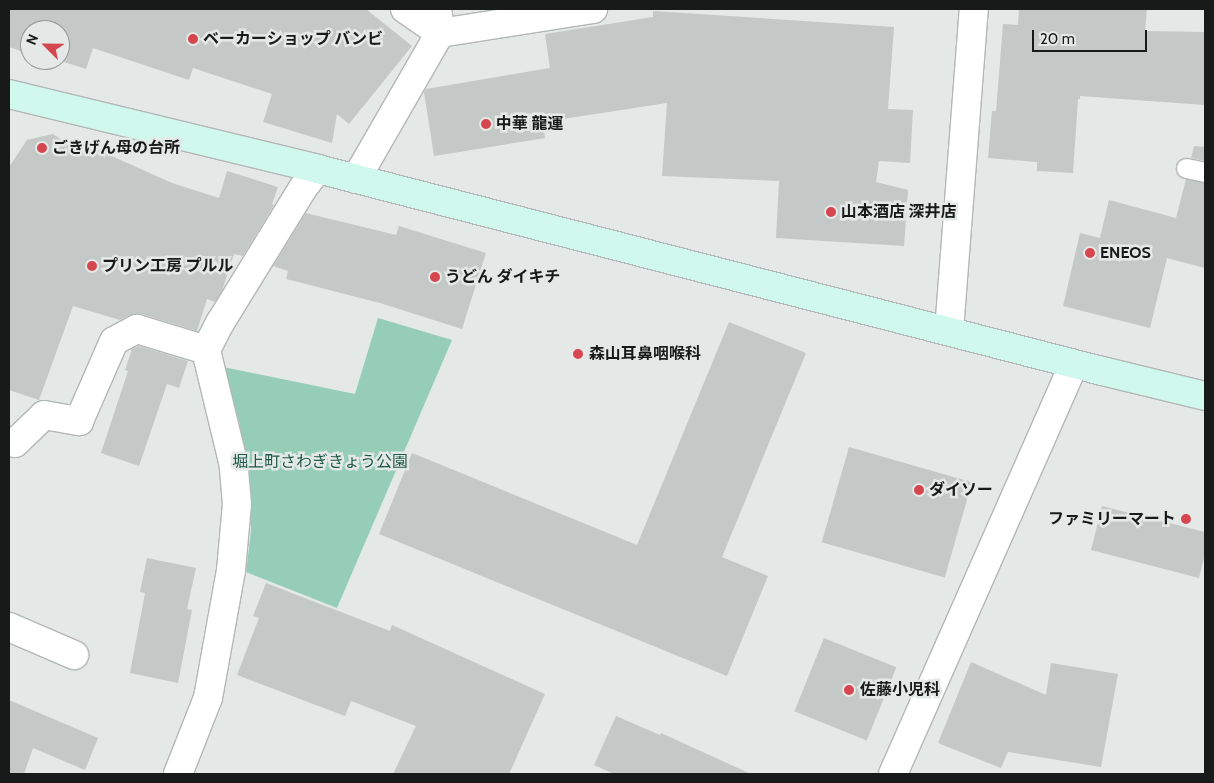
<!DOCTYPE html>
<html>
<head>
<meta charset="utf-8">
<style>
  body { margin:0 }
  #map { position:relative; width:1214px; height:783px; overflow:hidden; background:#e4e8e6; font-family:Cabin,"Noto Sans JP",sans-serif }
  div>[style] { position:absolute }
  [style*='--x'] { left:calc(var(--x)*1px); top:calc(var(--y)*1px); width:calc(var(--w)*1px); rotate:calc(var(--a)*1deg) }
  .green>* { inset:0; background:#95cdb9 }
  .building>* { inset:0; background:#c4c8c6; transform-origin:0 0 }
  .roads { filter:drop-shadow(1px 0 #b3b7b5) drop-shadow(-1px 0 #b3b7b5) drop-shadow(0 1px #b3b7b5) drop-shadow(0 -1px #b3b7b5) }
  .lane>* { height:19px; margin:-9.5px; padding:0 9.5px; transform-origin:9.5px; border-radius:9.5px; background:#fff }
  .street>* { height:28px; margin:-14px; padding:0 14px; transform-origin:14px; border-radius:14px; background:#fff }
  .secondary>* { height:28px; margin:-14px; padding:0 14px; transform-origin:14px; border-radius:14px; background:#d1f8ec }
  .dots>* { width:14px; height:14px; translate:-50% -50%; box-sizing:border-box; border:2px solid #e4e8e6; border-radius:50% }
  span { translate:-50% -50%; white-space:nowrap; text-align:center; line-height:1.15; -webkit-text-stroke:5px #e4e8e6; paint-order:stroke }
  .poi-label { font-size:16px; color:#181919; font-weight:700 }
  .left { translate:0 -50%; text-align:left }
  .right { translate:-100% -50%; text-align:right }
  .park-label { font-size:16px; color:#1d5948 }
  .frame { position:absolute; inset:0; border:10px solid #181919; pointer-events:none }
  .north { position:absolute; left:20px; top:20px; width:50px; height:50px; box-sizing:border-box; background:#e4e8e6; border:1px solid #929594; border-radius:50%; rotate:293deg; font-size:14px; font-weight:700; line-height:20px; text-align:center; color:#181919 }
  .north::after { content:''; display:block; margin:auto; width:18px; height:22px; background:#d6464f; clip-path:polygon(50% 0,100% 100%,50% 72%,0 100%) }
  .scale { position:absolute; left:1032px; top:30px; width:115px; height:22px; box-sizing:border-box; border:2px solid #181919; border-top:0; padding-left:6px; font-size:15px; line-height:18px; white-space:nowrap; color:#181919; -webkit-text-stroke:4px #e4e8e6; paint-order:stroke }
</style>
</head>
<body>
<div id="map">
  <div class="green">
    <div style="clip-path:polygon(378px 318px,452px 340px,337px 608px,246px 572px,251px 531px,248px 470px,239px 421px,223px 367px,355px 394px)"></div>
  </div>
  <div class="building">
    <div style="clip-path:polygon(9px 9px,366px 9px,412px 46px,349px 124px,337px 114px,332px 143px,263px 122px,272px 94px,193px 68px,189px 80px,93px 48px,86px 69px,61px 61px,61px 64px,49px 60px,60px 60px,60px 30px,30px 30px,30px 54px,9px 47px)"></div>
    <div style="clip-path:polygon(1019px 9px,1147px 9px,1145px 31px,1205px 32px,1205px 105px,1080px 96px,1080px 99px,1078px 99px,1073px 173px,1037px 171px,1037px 162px,988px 158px,992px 111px,996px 111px,1003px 24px,1018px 25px)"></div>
    <div style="clip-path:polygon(653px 11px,894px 27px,888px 109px,913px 110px,910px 163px,879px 161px,876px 182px,908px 190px,904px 246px,776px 238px,779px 181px,662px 176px,667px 103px,543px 122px,545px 138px,434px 156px,424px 92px,426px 89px,550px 68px,545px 34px,653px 17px)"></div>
    <div style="clip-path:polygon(53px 134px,81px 152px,85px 144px,172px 183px,219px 198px,227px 171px,278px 187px,272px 204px,274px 205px,243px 256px,234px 254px,222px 291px,215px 302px,207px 299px,197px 331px,142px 314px,130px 315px,120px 320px,73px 306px,39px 400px,9px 390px,9px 167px,27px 140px)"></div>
    <div style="clip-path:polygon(1194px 146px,1205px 147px,1205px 161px,1191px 158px)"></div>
    <div style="clip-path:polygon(1186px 179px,1205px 183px,1205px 268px,1167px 258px,1150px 328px,1063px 306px,1080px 233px,1100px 238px,1109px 200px,1176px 218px)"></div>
    <div style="clip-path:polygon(306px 213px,396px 235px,399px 226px,486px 253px,462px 329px,380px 303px,286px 279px,288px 271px,273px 266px)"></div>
    <div style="clip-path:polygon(729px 322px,806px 353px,722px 557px,768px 576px,727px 676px,379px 534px,412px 453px,637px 545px)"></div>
    <div style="clip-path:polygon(139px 346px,188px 361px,179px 388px,167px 384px,139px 466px,101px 453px,128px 371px,125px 370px,132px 349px)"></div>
    <div style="left:849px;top:447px;width:128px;height:99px;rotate:16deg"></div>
    <div style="clip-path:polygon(1102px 506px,1205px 532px,1205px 554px,1199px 578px,1091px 550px)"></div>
    <div style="clip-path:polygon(147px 558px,196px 568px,187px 609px,192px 610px,178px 683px,130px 673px,145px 593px,140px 592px)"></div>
    <div style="clip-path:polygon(266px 583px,390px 631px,392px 625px,545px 694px,509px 774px,393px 774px,416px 726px,351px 701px,345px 716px,237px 675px,259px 618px,253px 616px)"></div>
    <div style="left:824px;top:638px;width:78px;height:79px;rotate:22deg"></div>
    <div style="clip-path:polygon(971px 662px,1046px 695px,1051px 663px,1118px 674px,1101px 767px,1008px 752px,1001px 768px,938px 743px)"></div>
    <div style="clip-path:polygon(9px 700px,98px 738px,85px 770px,33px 748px,24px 774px,9px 774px)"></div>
    <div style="clip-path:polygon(616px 716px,660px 735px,661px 733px,751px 774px,614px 774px,594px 765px)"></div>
  </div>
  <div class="roads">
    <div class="lane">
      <div style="--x:1186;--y:168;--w:19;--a:12"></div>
    </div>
    <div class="street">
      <div style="--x:405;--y:9;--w:42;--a:34.4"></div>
      <div style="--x:440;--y:33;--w:155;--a:-8.9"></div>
      <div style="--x:356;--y:179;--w:168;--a:-60.1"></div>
      <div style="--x:440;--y:33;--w:18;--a:-96"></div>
      <div style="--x:949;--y:331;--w:323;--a:-85.6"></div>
      <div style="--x:15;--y:443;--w:40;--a:-44"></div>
      <div style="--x:44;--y:415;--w:36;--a:10"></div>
      <div style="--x:79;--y:421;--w:87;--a:-66.4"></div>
      <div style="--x:114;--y:341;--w:26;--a:-28"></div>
      <div style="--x:137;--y:329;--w:72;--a:16.9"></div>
      <div style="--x:9;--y:627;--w:71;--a:23.3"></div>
      <div style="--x:178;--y:774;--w:82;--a:-68.5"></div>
      <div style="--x:208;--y:698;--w:130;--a:-79.8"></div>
      <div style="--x:231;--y:570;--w:66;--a:-84.8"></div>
      <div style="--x:237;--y:504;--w:38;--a:-95"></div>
      <div style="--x:234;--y:466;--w:119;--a:-103.6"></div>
      <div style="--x:206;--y:350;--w:30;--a:-63"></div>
      <div style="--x:220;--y:323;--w:158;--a:-58.4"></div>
      <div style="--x:303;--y:188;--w:24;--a:-52"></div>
      <div style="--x:893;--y:774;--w:448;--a:-66.2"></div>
    </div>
    <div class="secondary">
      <div style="--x:9;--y:94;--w:318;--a:13.6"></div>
      <div style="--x:318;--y:169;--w:810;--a:14.45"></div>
      <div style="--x:1102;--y:371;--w:106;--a:13.6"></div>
    </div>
  </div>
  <div class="dots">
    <div style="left:193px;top:39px;background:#d6464f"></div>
    <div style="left:486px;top:124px;background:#d6464f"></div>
    <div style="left:42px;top:148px;background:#d6464f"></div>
    <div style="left:831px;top:212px;background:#d6464f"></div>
    <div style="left:1090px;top:253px;background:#d6464f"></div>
    <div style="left:92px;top:266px;background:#d6464f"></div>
    <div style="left:435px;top:277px;background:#d6464f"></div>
    <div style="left:578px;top:354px;background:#d6464f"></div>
    <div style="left:919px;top:490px;background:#d6464f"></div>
    <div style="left:1186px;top:519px;background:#d6464f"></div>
    <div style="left:849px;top:690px;background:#d6464f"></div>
  </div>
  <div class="poi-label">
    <span class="left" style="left:203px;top:39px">ベーカーショップ バンビ</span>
    <span class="left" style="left:496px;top:124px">中華 龍運</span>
    <span class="left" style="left:52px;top:148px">ごきげん母の台所</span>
    <span class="left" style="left:841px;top:212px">山本酒店 深井店</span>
    <span class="left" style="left:1100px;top:253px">ENEOS</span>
    <span class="left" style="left:102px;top:266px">プリン工房 プルル</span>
    <span class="left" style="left:445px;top:277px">うどん ダイキチ</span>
    <span class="left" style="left:589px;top:354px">森山耳鼻咽喉科</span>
    <span class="left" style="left:929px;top:490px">ダイソー</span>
    <span class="right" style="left:1176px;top:519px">ファミリーマート</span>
    <span class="left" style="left:860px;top:690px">佐藤小児科</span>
  </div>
  <div class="park-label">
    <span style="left:320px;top:462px">堀上町さわぎきょう公園</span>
  </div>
  <div class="frame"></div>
  <div class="north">N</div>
  <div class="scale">20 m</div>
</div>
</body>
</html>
